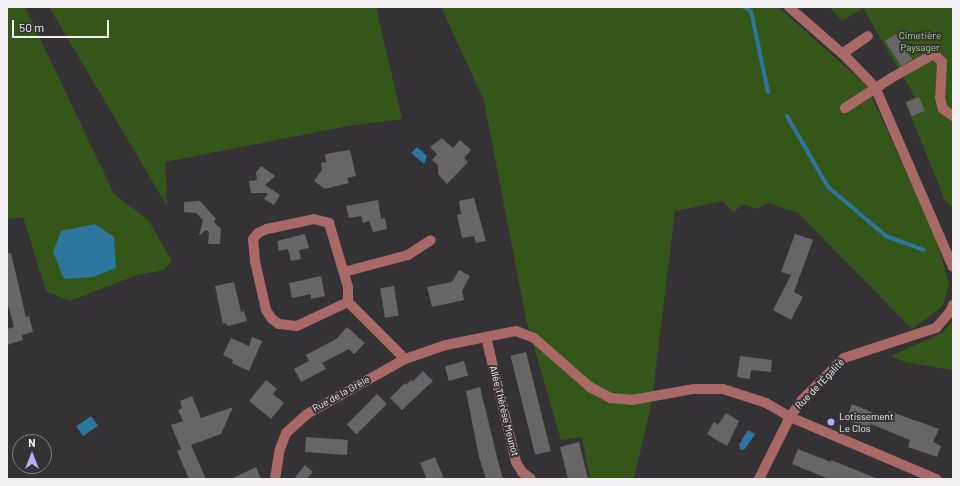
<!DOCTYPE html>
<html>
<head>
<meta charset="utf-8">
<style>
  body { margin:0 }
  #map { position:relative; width:960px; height:486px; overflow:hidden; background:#353236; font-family:Barlow,sans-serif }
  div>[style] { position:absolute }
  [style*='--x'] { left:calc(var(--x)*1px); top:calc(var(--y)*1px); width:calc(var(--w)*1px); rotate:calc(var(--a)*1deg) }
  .green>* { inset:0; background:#345719 }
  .water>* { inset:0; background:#2d769e; transform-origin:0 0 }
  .stream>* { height:4px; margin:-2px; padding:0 2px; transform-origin:2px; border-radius:2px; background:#2d769e }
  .building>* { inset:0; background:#686569; transform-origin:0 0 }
  .minor>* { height:10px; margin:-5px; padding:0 5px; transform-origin:5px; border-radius:5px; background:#a86967 }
  .dots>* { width:11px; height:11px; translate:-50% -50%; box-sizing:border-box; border:2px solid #353236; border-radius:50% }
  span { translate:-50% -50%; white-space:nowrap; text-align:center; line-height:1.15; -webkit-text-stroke:4px #353236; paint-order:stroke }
  .park-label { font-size:10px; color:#9cda72 }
  .street-label { font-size:10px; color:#f2f0f2 }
  .poi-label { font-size:10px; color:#f2f0f2 }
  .left { translate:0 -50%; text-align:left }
  .frame { position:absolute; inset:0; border:8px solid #f2f0f2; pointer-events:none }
  .north { position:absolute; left:12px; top:434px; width:40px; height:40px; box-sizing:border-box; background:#353236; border:1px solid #817e81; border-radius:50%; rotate:0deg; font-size:11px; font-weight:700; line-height:16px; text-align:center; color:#f2f0f2 }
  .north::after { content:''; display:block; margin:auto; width:14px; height:18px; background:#b7abf8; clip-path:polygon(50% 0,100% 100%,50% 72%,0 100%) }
  .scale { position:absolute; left:12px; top:20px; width:97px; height:18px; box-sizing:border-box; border:2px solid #f2f0f2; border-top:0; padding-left:5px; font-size:12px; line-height:14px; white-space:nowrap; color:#f2f0f2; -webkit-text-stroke:3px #353236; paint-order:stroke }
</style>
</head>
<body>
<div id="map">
  <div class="green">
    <div style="clip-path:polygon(7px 7px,25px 7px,114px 194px,148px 220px,172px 261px,164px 270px,137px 275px,70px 301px,46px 291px,23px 217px,7px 219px)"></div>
    <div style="clip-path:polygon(49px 7px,376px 7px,402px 119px,348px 126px,165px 162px,167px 206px)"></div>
    <div style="clip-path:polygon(441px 7px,778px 7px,867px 86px,936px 238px,949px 284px,943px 306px,912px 329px,798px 213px,768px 203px,756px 209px,744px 204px,733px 212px,723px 201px,675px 211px,652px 400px,634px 479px,590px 479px,582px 437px,561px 440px,526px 319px,484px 101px)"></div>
    <div style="clip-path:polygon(830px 7px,953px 7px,953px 208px,945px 200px,905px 102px,915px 97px,863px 8px,842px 21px)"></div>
    <div style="clip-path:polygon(953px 320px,953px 370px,905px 362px,891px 356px,942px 333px)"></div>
  </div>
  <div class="water">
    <div style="clip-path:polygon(417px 147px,427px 156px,424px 164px,411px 153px)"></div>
    <div style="clip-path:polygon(95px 224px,114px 237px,116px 268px,93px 277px,64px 279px,53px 252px,61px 231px)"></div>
    <div style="left:91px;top:416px;width:12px;height:18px;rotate:55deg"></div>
    <div style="clip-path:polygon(748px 430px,755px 434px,745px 449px,741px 450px,739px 445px)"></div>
  </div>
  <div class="stream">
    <div style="--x:744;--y:7;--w:8;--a:30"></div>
    <div style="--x:751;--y:11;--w:83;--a:78.1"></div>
    <div style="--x:787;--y:116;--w:82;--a:60"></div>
    <div style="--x:828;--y:187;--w:76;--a:40.2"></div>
    <div style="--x:886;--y:236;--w:40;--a:20.2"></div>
  </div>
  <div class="building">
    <div style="left:896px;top:34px;width:30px;height:13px;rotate:57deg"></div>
    <div style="left:919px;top:97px;width:15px;height:14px;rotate:67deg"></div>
    <div style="clip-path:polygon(442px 138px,453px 148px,460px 140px,471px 150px,464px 158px,468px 162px,447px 184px,438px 174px,438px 165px,432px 160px,437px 154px,430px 147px)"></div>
    <div style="clip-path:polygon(350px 150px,356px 176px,347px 178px,349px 183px,325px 189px,314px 181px,322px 170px,321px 163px,326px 162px,325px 154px)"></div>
    <div style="clip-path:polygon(261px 166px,275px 176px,265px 185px,280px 195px,274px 205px,264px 199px,268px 193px,251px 193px,249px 181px,257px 180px,256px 173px)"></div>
    <div style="clip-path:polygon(474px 198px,486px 241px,476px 243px,474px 236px,462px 238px,457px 215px,461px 214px,459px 201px)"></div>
    <div style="clip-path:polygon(378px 200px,381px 219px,385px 218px,387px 229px,373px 232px,369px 221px,363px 223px,361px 216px,349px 218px,346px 206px)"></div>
    <div style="clip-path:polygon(200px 201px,216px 219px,214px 222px,221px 229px,220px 244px,208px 244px,209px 232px,206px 230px,199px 236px,203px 220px,196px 213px,184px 212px,184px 202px)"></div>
    <div style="clip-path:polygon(305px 234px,309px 248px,299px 250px,301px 259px,291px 261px,288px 249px,279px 251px,277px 241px)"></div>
    <div style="clip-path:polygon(795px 234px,813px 240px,794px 292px,803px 297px,791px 320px,773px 310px,791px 275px,781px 272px)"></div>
    <div style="clip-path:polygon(7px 253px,11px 253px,26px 317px,29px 316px,33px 332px,22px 335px,23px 340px,7px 345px,7px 329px,14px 327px,7px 301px)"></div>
    <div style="clip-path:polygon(459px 270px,470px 276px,462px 291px,464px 300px,432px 307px,427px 287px,452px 282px)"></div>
    <div style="clip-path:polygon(321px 276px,325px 296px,311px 299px,311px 294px,292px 298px,289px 283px)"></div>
    <div style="clip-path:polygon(234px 282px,241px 312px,244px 311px,247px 321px,228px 326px,226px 323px,223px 324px,215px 286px)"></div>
    <div style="left:394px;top:286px;width:30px;height:14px;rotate:81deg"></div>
    <div style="clip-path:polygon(347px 327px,365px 343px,354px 354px,349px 349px,322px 363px,326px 369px,301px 382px,294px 369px,309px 361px,306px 355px,336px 339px)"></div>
    <div style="clip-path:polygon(252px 337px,262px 341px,249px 371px,232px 363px,233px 360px,223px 355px,231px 338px,249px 346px)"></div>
    <div style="left:526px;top:352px;width:102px;height:16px;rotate:76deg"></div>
    <div style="clip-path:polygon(740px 356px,772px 360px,771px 372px,751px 370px,750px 379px,737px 377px)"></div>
    <div style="left:464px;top:361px;width:15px;height:20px;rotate:74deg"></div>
    <div style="clip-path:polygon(423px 371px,433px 381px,402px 410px,390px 398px,405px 383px,406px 385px,411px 380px,413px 381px)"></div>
    <div style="clip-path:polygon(266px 380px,277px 389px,273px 394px,284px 403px,271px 419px,249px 401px)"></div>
    <div style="clip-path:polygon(480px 387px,499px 465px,503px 479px,486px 479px,479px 457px,466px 391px)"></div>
    <div style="left:377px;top:394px;width:14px;height:43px;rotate:45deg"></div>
    <div style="clip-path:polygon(192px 396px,201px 418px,233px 407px,221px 434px,191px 445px,206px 479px,189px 479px,177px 451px,181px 449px,171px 425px,183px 421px,178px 410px,182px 408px,180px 401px)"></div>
    <div style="clip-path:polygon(852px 404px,886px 418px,889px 411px,939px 429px,933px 442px,941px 446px,937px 457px,908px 447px,910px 440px,871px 424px,869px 428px,846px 420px)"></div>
    <div style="clip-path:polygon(726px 413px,739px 421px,727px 446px,707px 434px,714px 422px,718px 425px)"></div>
    <div style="left:306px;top:437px;width:42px;height:15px;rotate:4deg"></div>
    <div style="clip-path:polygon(579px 442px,588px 479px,568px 479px,560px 447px)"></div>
    <div style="clip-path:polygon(798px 449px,831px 462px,831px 460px,878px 479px,829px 479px,792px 464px)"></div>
    <div style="clip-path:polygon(435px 457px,444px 479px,427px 479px,420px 463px)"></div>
    <div style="clip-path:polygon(305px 465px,313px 472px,306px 479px,294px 479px)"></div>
    <div style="clip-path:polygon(256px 467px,261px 479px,231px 479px)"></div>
  </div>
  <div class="minor">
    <div style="--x:789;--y:7;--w:77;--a:41.3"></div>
    <div style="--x:847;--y:58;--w:40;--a:46"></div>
    <div style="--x:875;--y:87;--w:196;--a:66.6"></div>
    <div style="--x:843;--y:53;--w:30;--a:-34"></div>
    <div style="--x:845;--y:108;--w:57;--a:-32.9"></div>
    <div style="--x:893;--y:77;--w:47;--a:-29.3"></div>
    <div style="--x:934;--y:54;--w:11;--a:45"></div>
    <div style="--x:942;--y:62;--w:36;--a:93"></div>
    <div style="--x:940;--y:98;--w:11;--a:75"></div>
    <div style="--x:943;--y:109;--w:12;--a:35"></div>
    <div style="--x:344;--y:272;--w:66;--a:-14.9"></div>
    <div style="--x:408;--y:255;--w:27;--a:-33"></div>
    <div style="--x:348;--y:302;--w:56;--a:154.8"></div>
    <div style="--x:297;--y:326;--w:18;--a:-174"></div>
    <div style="--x:279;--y:324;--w:9;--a:-144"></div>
    <div style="--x:272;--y:319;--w:11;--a:-124"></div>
    <div style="--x:266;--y:310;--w:50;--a:-102.7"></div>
    <div style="--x:255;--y:261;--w:22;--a:-95"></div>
    <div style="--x:253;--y:239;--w:8;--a:-50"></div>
    <div style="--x:258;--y:233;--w:10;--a:-24"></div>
    <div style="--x:267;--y:229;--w:48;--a:-12"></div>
    <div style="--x:314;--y:219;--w:16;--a:15"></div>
    <div style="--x:329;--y:223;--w:67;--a:73.5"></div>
    <div style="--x:348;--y:287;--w:15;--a:90"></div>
    <div style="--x:348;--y:302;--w:81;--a:45"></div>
    <div style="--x:486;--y:337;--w:129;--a:76.5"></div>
    <div style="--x:516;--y:462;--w:12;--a:59"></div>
    <div style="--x:522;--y:472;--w:11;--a:38"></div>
    <div style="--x:275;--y:479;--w:30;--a:-81"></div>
    <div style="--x:280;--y:449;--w:17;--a:-69"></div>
    <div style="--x:286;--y:433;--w:28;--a:-42"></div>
    <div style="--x:307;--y:414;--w:112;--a:-29.3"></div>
    <div style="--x:405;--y:359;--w:43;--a:-18.9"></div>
    <div style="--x:446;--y:345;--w:71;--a:-11.3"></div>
    <div style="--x:516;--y:331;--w:19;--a:21"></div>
    <div style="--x:534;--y:338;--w:74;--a:41.2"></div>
    <div style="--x:590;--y:387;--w:24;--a:28"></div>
    <div style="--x:611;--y:398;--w:21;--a:5"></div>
    <div style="--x:632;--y:400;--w:63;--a:-10.1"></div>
    <div style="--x:694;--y:389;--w:29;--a:0"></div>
    <div style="--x:723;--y:389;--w:45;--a:18"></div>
    <div style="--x:766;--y:403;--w:28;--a:30"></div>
    <div style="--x:790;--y:417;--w:159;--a:23"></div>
    <div style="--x:759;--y:479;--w:69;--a:-63.4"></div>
    <div style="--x:790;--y:417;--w:21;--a:-55"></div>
    <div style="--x:802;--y:400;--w:59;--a:-45"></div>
    <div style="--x:844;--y:358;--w:97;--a:-18.1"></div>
    <div style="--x:936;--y:328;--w:21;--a:-49"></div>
    <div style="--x:950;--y:312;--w:8;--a:-67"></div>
  </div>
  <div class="dots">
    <div style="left:831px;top:422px;background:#b7abf8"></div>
  </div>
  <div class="park-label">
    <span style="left:920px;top:41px">Cimetière<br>Paysager</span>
  </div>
  <div class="street-label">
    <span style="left:820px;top:384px;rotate:-46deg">Rue de l'Égalité</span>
    <span style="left:341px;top:394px;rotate:-29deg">Rue de la Grêle</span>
    <span style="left:504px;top:411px;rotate:76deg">Allée Thérèse Meunot</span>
  </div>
  <div class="poi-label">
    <span class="left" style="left:839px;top:422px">Lotissement<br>Le Clos</span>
  </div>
  <div class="frame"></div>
  <div class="north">N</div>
  <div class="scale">50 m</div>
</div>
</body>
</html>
